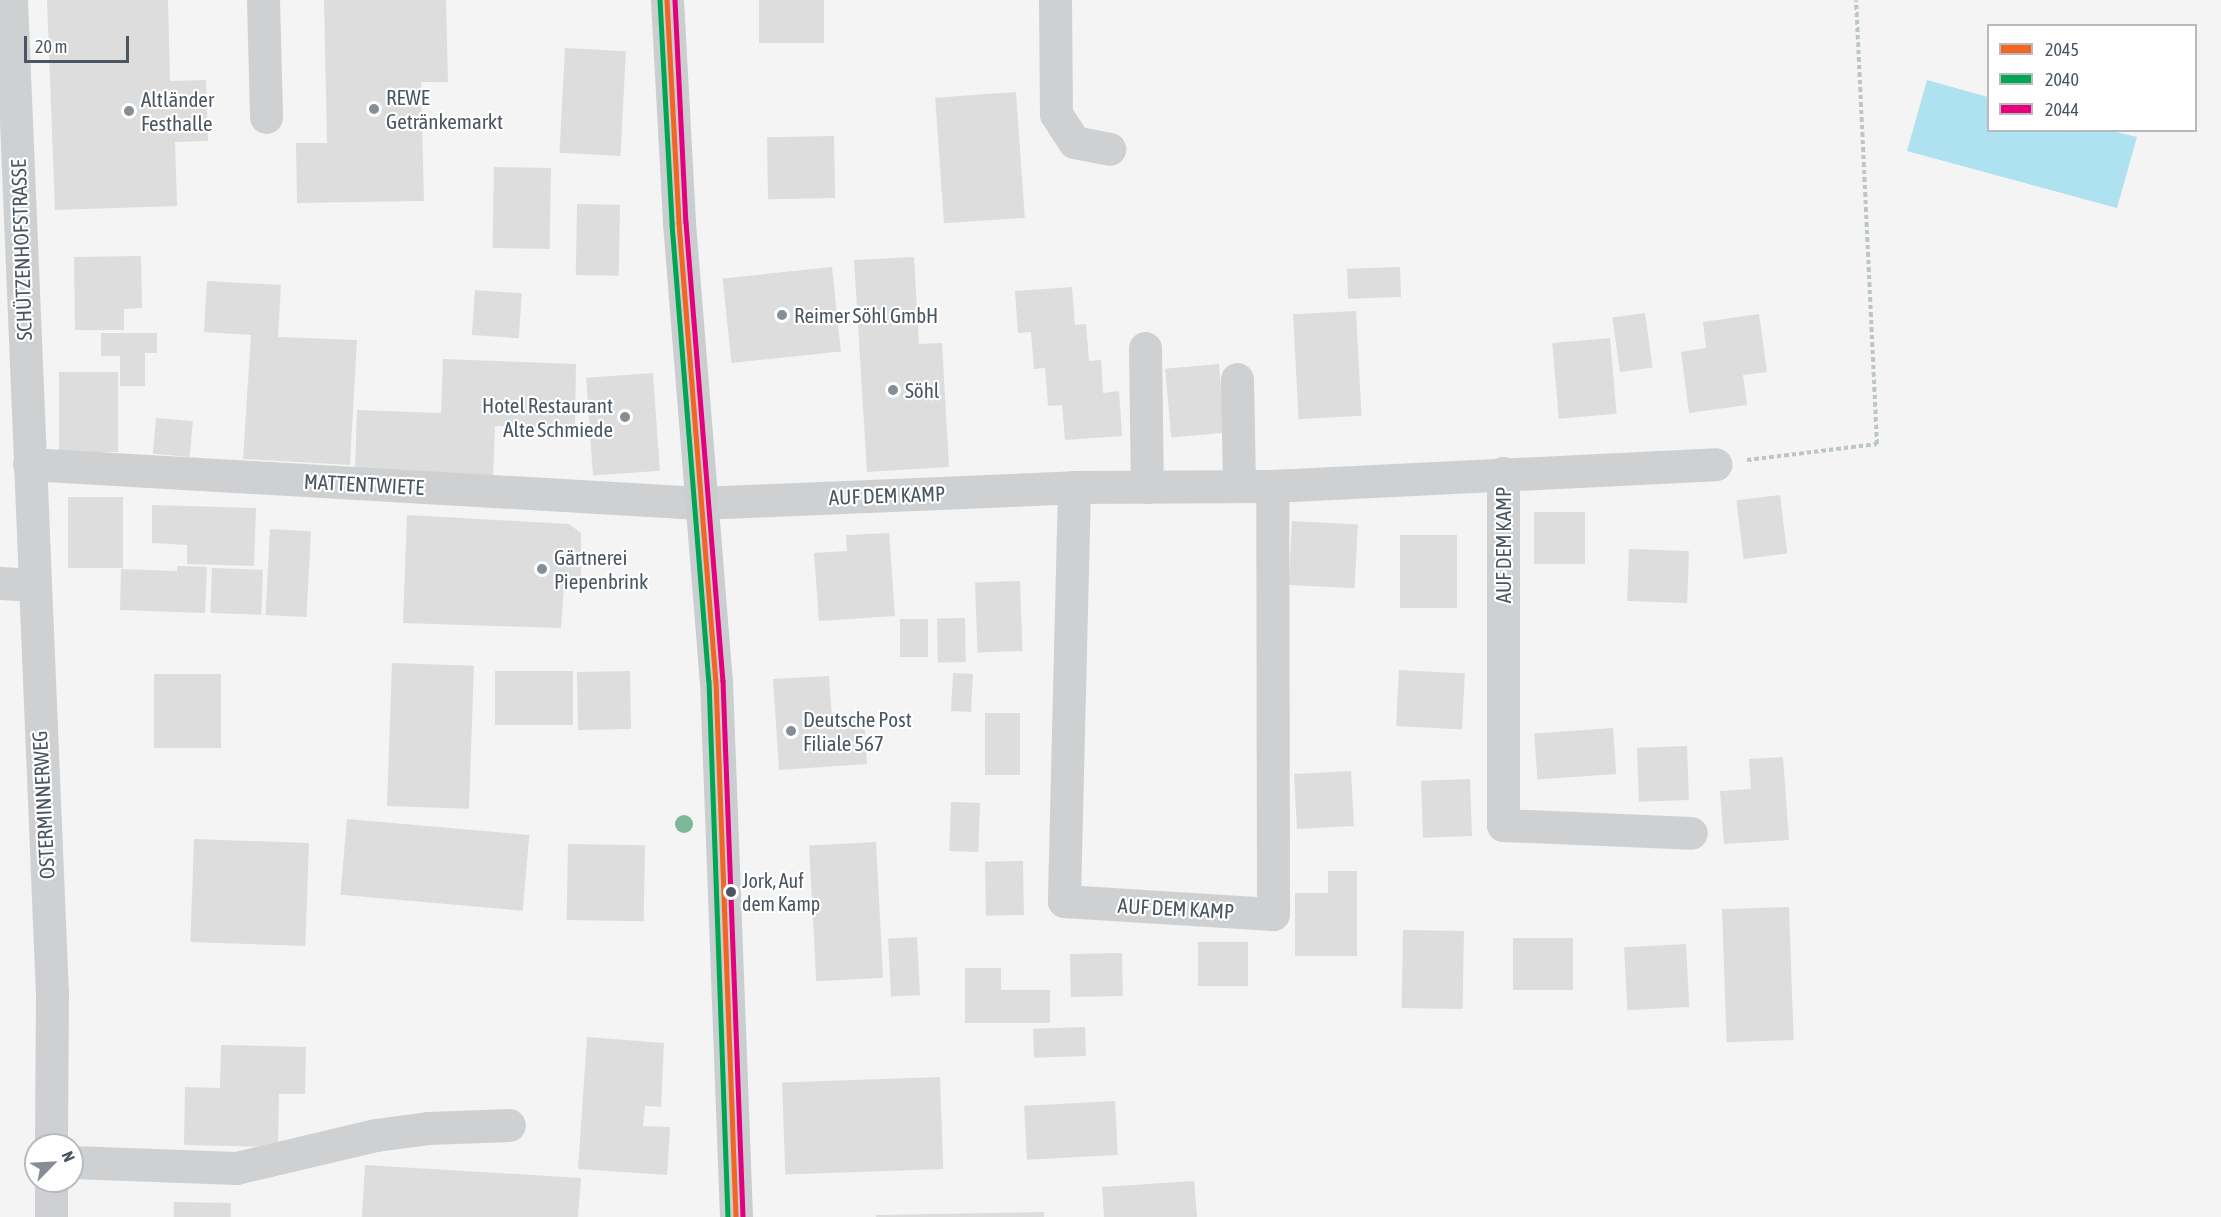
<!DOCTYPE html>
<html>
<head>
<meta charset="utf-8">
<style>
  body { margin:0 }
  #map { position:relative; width:2221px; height:1217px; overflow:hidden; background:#f4f4f4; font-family:"Asap Condensed",sans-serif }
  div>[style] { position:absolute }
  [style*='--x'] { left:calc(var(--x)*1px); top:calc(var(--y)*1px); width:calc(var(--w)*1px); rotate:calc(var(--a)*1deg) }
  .water>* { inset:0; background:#aee2f0 }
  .building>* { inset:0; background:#ddddde; transform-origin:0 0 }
  .path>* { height:4px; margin-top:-2px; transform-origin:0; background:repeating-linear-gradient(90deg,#bcc7c4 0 4.5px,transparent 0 7.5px) }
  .minor>* { height:33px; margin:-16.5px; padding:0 16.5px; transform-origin:16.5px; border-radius:16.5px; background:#ced0d2 }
  .major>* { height:33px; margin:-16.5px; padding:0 16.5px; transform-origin:16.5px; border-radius:16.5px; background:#caced1 }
  .bus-1>* { height:4.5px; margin:-2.25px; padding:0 2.25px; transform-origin:2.25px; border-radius:2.25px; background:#f26522 }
  .bus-2>* { height:4.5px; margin:-2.25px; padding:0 2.25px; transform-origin:2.25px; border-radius:2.25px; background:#00a651 }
  .bus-3>* { height:4.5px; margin:-2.25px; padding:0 2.25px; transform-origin:2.25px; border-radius:2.25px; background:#e5007d }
  .trees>* { width:18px; height:18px; margin:-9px; border-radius:50%; background:#7ab899 }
  .dots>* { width:16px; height:16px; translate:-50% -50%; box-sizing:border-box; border:3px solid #fff; border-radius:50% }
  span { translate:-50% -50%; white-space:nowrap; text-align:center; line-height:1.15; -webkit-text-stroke:4.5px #fff; paint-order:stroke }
  .bus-label { font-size:20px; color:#4a5661 }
  .left { translate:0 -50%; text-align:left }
  .poi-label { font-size:21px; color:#4a5661 }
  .right { translate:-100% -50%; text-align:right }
  .street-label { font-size:21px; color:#4a5661 }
  .legend { position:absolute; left:1987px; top:24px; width:210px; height:108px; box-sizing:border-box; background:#fff; border:2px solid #b7bbc0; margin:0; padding:8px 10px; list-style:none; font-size:18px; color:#4a5661 }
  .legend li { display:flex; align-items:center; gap:12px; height:30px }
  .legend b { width:30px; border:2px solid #b7bbc0 }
  .north { position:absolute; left:24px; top:1133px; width:60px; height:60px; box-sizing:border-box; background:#fff; border:2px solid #b7bbc0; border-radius:50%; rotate:66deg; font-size:16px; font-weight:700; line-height:24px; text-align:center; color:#4a5661 }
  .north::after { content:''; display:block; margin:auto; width:21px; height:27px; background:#868d94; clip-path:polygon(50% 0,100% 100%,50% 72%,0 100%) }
  .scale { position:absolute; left:24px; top:36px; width:105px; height:27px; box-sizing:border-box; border:3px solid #4a5661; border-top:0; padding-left:8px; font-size:18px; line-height:21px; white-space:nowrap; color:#4a5661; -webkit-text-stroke:4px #fff; paint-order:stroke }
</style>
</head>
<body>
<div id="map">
  <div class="water">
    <div style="clip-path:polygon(1927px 80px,1988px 97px,1988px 130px,2112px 131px,2137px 137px,2117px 208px,1907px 151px)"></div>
  </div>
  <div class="building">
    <div style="clip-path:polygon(47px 0,168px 0,170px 81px,206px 80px,208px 141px,175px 142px,177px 206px,55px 210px)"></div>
    <div style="clip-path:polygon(324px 0,446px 0,448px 82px,421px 82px,424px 201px,297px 203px,296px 143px,327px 143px)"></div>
    <div style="left:759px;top:0;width:65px;height:43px"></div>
    <div style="left:565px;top:48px;width:61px;height:105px;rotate:3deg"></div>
    <div style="left:1016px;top:92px;width:126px;height:81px;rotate:86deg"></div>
    <div style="left:834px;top:136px;width:62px;height:67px;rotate:89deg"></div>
    <div style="left:494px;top:167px;width:57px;height:81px;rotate:1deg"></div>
    <div style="left:577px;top:204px;width:43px;height:71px;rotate:1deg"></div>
    <div style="clip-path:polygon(141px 256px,142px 308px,124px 309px,124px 330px,75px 330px,74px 257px)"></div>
    <div style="clip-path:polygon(914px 257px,919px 344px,942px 343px,949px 467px,867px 472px,854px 260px)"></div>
    <div style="left:832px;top:267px;width:85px;height:110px;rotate:84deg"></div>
    <div style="left:1400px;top:267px;width:30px;height:53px;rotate:88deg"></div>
    <div style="clip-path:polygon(207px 281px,281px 285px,278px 337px,357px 340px,350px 465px,243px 459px,251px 335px,204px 332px)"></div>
    <div style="clip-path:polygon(1072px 287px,1075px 325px,1086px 324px,1089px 361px,1101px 360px,1103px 393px,1119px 391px,1122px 436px,1065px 440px,1062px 405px,1048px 406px,1045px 368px,1034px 369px,1031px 332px,1018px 333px,1015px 291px)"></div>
    <div style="left:475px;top:290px;width:47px;height:45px;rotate:4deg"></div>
    <div style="left:1356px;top:311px;width:105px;height:63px;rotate:87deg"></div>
    <div style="left:1645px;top:313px;width:55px;height:33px;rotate:82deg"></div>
    <div style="clip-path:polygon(1759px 314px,1767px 372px,1743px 375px,1747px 405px,1689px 413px,1681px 352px,1706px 348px,1703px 322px)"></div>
    <div style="clip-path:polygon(101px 333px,157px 333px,157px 353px,145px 353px,145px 386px,120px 386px,120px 356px,101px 356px)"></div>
    <div style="left:1610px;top:338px;width:76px;height:58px;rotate:85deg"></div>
    <div style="clip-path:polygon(443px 359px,576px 364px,575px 429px,495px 426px,493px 476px,355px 471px,357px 410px,441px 413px)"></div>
    <div style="left:1219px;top:364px;width:69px;height:54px;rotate:85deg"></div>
    <div style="left:59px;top:372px;width:59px;height:80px"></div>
    <div style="left:653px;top:373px;width:98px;height:67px;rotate:86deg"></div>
    <div style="left:156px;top:418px;width:37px;height:36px;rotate:5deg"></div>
    <div style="left:1780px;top:495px;width:59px;height:44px;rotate:83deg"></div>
    <div style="left:68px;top:497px;width:55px;height:71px"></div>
    <div style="clip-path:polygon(152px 505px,256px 508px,254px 566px,187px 564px,187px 545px,152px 543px)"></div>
    <div style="left:1534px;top:512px;width:51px;height:52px"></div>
    <div style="clip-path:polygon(407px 515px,569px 524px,581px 533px,581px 575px,564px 586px,561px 628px,403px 623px)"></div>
    <div style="left:1292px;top:521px;width:66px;height:64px;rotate:3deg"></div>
    <div style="left:270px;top:529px;width:41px;height:86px;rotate:3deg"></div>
    <div style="clip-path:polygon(889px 533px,895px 616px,819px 621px,814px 553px,847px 551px,846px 535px)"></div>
    <div style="left:1400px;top:535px;width:57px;height:73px"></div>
    <div style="left:1629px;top:549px;width:60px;height:52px;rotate:2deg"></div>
    <div style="clip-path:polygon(177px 566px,207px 567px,205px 613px,120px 610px,121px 569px,177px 571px)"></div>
    <div style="left:212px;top:568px;width:51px;height:45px;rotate:2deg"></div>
    <div style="left:1020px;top:581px;width:70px;height:45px;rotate:88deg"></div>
    <div style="left:965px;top:618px;width:44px;height:28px;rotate:89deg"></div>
    <div style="left:928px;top:619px;width:38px;height:28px;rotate:90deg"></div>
    <div style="left:392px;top:663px;width:82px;height:143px;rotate:2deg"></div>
    <div style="left:1399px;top:670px;width:66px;height:56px;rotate:3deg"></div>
    <div style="left:495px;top:671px;width:78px;height:54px"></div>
    <div style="left:630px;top:671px;width:58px;height:53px;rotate:89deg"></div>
    <div style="left:953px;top:673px;width:20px;height:38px;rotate:3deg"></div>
    <div style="left:154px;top:674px;width:67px;height:74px"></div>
    <div style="clip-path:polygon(829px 676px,832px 718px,864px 716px,867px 764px,779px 770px,773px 679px)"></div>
    <div style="left:985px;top:713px;width:35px;height:62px"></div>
    <div style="left:1613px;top:728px;width:46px;height:79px;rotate:86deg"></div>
    <div style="left:1687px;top:746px;width:54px;height:50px;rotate:88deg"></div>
    <div style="clip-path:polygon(1783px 757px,1789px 840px,1724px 844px,1720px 791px,1751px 789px,1749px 759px)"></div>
    <div style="left:1351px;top:771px;width:55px;height:57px;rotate:87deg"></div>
    <div style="left:1470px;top:779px;width:57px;height:49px;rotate:88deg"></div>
    <div style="left:951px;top:802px;width:29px;height:49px;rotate:2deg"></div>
    <div style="left:347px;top:819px;width:183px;height:76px;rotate:5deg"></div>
    <div style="left:194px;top:839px;width:115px;height:103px;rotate:2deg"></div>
    <div style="left:876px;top:842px;width:136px;height:67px;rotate:87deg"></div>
    <div style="left:568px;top:844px;width:77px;height:76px;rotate:1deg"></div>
    <div style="left:1023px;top:861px;width:54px;height:38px;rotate:89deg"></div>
    <div style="clip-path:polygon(1328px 871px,1357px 871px,1357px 956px,1295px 956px,1295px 893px,1328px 893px)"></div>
    <div style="left:1789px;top:907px;width:133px;height:67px;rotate:88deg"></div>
    <div style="left:1403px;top:930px;width:61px;height:78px;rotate:1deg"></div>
    <div style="left:917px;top:937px;width:58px;height:29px;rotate:87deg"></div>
    <div style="left:1573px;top:938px;width:52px;height:60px;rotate:90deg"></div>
    <div style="left:1198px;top:942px;width:50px;height:44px"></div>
    <div style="left:1686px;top:944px;width:63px;height:62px;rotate:87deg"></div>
    <div style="left:1122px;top:953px;width:43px;height:52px;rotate:89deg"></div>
    <div style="clip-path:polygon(965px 968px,1001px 968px,1001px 990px,1050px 990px,1050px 1023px,965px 1023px)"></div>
    <div style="left:1085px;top:1027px;width:29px;height:52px;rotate:88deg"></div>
    <div style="clip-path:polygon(587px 1037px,664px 1043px,661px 1107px,645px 1106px,643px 1126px,670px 1127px,667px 1175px,578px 1169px)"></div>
    <div style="clip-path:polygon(221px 1045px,306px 1047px,305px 1094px,279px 1094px,278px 1147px,184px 1145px,185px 1087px,220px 1088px)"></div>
    <div style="left:940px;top:1077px;width:92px;height:158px;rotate:88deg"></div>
    <div style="left:1115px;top:1101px;width:54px;height:91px;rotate:87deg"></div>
    <div style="clip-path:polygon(365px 1165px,581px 1178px,578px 1217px,362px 1217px)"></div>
    <div style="clip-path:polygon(1194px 1181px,1197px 1217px,1104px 1217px,1102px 1187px)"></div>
    <div style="left:174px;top:1202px;width:57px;height:15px;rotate:1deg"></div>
    <div style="clip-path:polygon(1044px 1212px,1044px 1217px,876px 1217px,876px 1215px)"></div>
  </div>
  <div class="path">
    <div style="--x:1747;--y:460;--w:131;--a:-7"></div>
    <div style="--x:1877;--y:444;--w:444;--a:-92.7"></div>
  </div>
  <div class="minor">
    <div style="--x:11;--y:0;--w:994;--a:87.64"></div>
    <div style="--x:52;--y:993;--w:152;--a:90.4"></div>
    <div style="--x:263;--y:0;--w:117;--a:88.5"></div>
    <div style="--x:1055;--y:0;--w:114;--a:89.5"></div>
    <div style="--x:1056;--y:114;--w:33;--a:57"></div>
    <div style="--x:1074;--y:142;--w:36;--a:11"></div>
    <div style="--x:1145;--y:348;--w:139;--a:89.2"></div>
    <div style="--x:1237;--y:379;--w:107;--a:88.9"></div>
    <div style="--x:29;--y:464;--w:672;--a:3.33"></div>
    <div style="--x:700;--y:503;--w:374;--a:-2.4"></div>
    <div style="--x:1074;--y:487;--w:198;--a:-0.3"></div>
    <div style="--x:1272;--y:486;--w:444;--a:-2.8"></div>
    <div style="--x:1503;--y:473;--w:352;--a:90"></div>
    <div style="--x:1503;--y:825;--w:188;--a:2.4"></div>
    <div style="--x:1074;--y:487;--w:414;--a:91.4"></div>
    <div style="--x:1064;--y:901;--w:209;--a:3.6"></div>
    <div style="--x:1273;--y:914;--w:428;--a:-90.1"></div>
    <div style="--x:0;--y:583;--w:33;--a:3"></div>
    <div style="--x:72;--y:1162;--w:164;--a:2.1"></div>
    <div style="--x:236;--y:1168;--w:144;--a:-13.3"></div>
    <div style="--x:376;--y:1135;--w:52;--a:-7.7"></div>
    <div style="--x:428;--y:1128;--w:81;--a:-2.1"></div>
    <div style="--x:51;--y:1217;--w:36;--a:-90"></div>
  </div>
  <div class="major">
    <div style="--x:667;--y:0;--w:223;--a:86.9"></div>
    <div style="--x:679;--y:223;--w:459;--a:85.4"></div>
    <div style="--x:716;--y:681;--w:536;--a:87.86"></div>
  </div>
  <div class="bus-1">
    <div style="--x:667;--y:0;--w:223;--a:86.9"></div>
    <div style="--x:679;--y:223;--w:459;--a:85.4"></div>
    <div style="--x:716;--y:681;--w:536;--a:87.86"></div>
  </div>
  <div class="bus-2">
    <div style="--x:660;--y:0;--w:224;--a:86.9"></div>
    <div style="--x:672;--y:224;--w:458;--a:85.4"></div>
    <div style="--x:709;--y:681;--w:536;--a:87.97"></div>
  </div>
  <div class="bus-3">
    <div style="--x:675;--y:0;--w:222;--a:87.2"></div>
    <div style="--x:686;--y:222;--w:460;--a:85.4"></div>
    <div style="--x:723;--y:681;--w:536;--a:87.86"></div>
  </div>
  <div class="trees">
    <div style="left:684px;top:824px"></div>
  </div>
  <div class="dots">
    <div style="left:374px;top:109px;background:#868d94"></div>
    <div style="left:129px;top:111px;background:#868d94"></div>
    <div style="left:782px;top:315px;background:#868d94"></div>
    <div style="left:893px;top:390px;background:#868d94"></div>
    <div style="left:625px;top:417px;background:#868d94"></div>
    <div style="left:542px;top:569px;background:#868d94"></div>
    <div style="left:791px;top:731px;background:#868d94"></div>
    <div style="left:731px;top:892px;background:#4a5661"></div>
  </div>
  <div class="bus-label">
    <span class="left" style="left:742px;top:892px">Jork, Auf<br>dem Kamp</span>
  </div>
  <div class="poi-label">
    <span class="left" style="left:386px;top:109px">REWE<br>Getränkemarkt</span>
    <span class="left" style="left:141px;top:111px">Altländer<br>Festhalle</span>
    <span class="left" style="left:794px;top:315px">Reimer Söhl GmbH</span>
    <span class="left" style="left:905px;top:390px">Söhl</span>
    <span class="right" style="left:613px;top:417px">Hotel Restaurant<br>Alte Schmiede</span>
    <span class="left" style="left:554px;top:569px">Gärtnerei<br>Piepenbrink</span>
    <span class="left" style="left:803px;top:731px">Deutsche Post<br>Filiale 567</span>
  </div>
  <div class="street-label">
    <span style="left:21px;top:250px;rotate:-92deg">SCHÜTZENHOFSTRASSE</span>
    <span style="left:364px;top:484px;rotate:3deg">MATTENTWIETE</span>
    <span style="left:887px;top:495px;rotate:-2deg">AUF DEM KAMP</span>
    <span style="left:1503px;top:545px;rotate:-90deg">AUF DEM KAMP</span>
    <span style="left:43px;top:805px;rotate:-93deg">OSTERMINNERWEG</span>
    <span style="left:1176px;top:908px;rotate:3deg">AUF DEM KAMP</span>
  </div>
  <ul class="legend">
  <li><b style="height:8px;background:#f26522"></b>2045</li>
  <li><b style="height:8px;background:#00a651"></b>2040</li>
  <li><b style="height:8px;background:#e5007d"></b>2044</li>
  </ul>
  <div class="north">N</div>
  <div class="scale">20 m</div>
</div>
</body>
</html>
